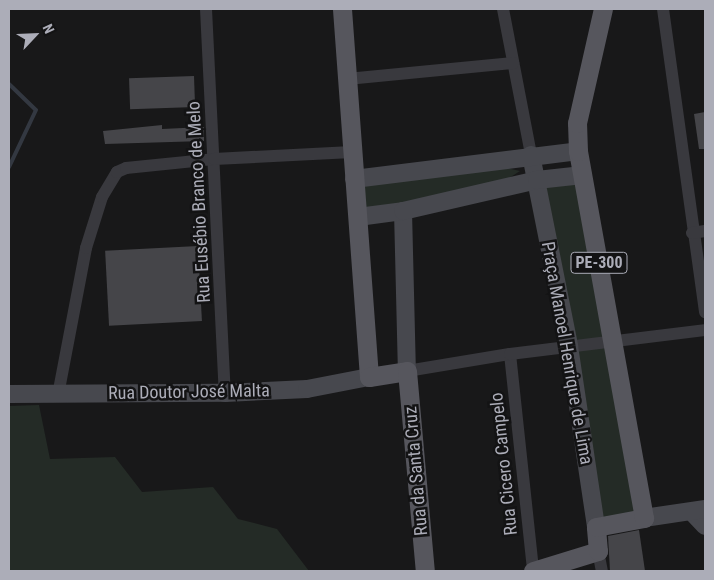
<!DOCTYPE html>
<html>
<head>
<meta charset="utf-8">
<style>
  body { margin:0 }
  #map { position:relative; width:714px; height:580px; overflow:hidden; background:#181819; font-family:"Roboto Condensed",sans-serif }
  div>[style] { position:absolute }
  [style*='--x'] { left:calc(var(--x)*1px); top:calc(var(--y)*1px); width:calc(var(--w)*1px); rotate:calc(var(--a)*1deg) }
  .green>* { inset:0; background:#242b26; transform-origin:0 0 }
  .stream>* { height:4px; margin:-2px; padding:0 2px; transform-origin:2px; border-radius:2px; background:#333841 }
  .building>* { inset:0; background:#454549; transform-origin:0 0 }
  .street>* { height:12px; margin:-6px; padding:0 6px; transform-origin:6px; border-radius:6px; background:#39393e }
  .secondary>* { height:18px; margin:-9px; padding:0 9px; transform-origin:9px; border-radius:9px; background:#47484e }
  .primary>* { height:19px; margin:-9.5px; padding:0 9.5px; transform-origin:9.5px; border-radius:9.5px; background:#56565d }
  span { translate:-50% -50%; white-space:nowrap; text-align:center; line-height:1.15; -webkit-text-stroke:5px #131314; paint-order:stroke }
  .shield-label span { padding:1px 4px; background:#131314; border:1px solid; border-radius:4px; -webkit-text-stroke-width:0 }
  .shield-label { font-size:16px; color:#acadb8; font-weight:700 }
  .street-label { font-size:18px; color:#acadb8 }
  .frame { position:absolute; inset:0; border:10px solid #acadb8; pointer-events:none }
  .north { position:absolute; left:10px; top:10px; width:50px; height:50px; -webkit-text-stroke:4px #131314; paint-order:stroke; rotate:65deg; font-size:14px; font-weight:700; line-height:20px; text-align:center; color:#acadb8 }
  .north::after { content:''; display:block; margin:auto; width:18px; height:22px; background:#acadb8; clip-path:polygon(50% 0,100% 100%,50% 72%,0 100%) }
</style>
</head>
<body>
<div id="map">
  <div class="green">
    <div style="clip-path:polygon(493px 165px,520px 171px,495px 187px,362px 212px,360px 183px)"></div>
    <div style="left:579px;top:179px;width:164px;height:39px;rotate:78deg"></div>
    <div style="clip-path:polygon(611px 345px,641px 515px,599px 523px,574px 349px)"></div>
    <div style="clip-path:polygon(39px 405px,50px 459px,115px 457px,142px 492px,213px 487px,238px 519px,277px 529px,309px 571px,9px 571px,9px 406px)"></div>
  </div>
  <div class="stream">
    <div style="--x:9;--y:84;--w:37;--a:44"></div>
    <div style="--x:36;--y:110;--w:63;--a:115.3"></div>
  </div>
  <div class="building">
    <div style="left:194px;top:76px;width:31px;height:65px;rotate:88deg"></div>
    <div style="clip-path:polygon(705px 112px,705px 149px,699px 149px,694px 114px)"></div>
    <div style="clip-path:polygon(162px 125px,162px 129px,204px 127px,204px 141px,105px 144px,103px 131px)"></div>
    <div style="left:198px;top:246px;width:75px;height:93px;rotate:87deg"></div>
    <div style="clip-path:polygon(639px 530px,645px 571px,610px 571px,608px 536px)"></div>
  </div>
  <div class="street">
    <div style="--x:206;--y:9;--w:384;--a:87.2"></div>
    <div style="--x:503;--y:9;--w:149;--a:79.1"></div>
    <div style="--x:663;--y:9;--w:306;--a:82.1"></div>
    <div style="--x:347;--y:79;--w:167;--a:-5.5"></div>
    <div style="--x:692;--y:233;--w:13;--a:-9"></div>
    <div style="--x:510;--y:354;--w:217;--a:83.9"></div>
    <div style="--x:407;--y:371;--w:104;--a:-9.4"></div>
    <div style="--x:510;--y:354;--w:196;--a:-7"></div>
    <div style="--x:58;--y:395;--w:150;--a:-79.2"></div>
    <div style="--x:86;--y:248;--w:53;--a:-72.6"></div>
    <div style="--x:102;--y:197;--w:29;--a:-59"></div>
    <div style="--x:117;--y:172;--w:10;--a:-24"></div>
    <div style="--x:126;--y:168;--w:88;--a:-5.8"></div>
    <div style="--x:214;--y:159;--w:138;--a:-2.9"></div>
    <div style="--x:598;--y:551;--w:20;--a:79"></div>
  </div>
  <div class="secondary">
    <div style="--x:531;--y:155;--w:195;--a:78.7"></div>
    <div style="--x:569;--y:346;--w:183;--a:81.5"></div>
    <div style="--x:354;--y:179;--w:226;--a:-7.1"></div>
    <div style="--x:403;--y:211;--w:160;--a:88.6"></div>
    <div style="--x:358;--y:217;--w:45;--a:-7.6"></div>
    <div style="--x:403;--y:211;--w:138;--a:-13"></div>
    <div style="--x:537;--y:180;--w:46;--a:-6.2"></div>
    <div style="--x:9;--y:394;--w:216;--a:-0.3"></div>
    <div style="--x:225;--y:393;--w:82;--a:-2.8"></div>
    <div style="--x:307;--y:389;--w:63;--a:-11"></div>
    <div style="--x:692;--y:512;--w:19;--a:47"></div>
    <div style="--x:644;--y:518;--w:62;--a:-8.4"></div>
  </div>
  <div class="primary">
    <div style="--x:342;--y:9;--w:369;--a:85.8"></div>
    <div style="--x:369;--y:377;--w:38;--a:-9"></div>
    <div style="--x:407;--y:371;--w:201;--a:84.9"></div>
    <div style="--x:533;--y:571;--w:68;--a:-17.1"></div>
    <div style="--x:598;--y:551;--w:24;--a:-95"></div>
    <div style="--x:596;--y:527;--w:49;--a:-10.6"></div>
    <div style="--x:644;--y:518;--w:373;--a:-100.2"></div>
    <div style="--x:578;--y:151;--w:28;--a:-92"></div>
    <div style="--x:577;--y:123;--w:117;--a:-77.2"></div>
  </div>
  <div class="shield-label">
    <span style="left:599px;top:263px">PE-300</span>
  </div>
  <div class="street-label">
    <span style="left:199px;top:202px;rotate:-93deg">Rua Eusébio Branco de Melo</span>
    <span style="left:567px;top:353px;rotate:80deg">Praça Manoel Henrique de Lima</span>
    <span style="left:189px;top:392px;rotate:-1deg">Rua Doutor José Malta</span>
    <span style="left:504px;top:464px;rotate:-96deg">Rua Cicero Campelo</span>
    <span style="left:416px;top:471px;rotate:-95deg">Rua da Santa Cruz</span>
  </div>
  <div class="frame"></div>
  <div class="north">N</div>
</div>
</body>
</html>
